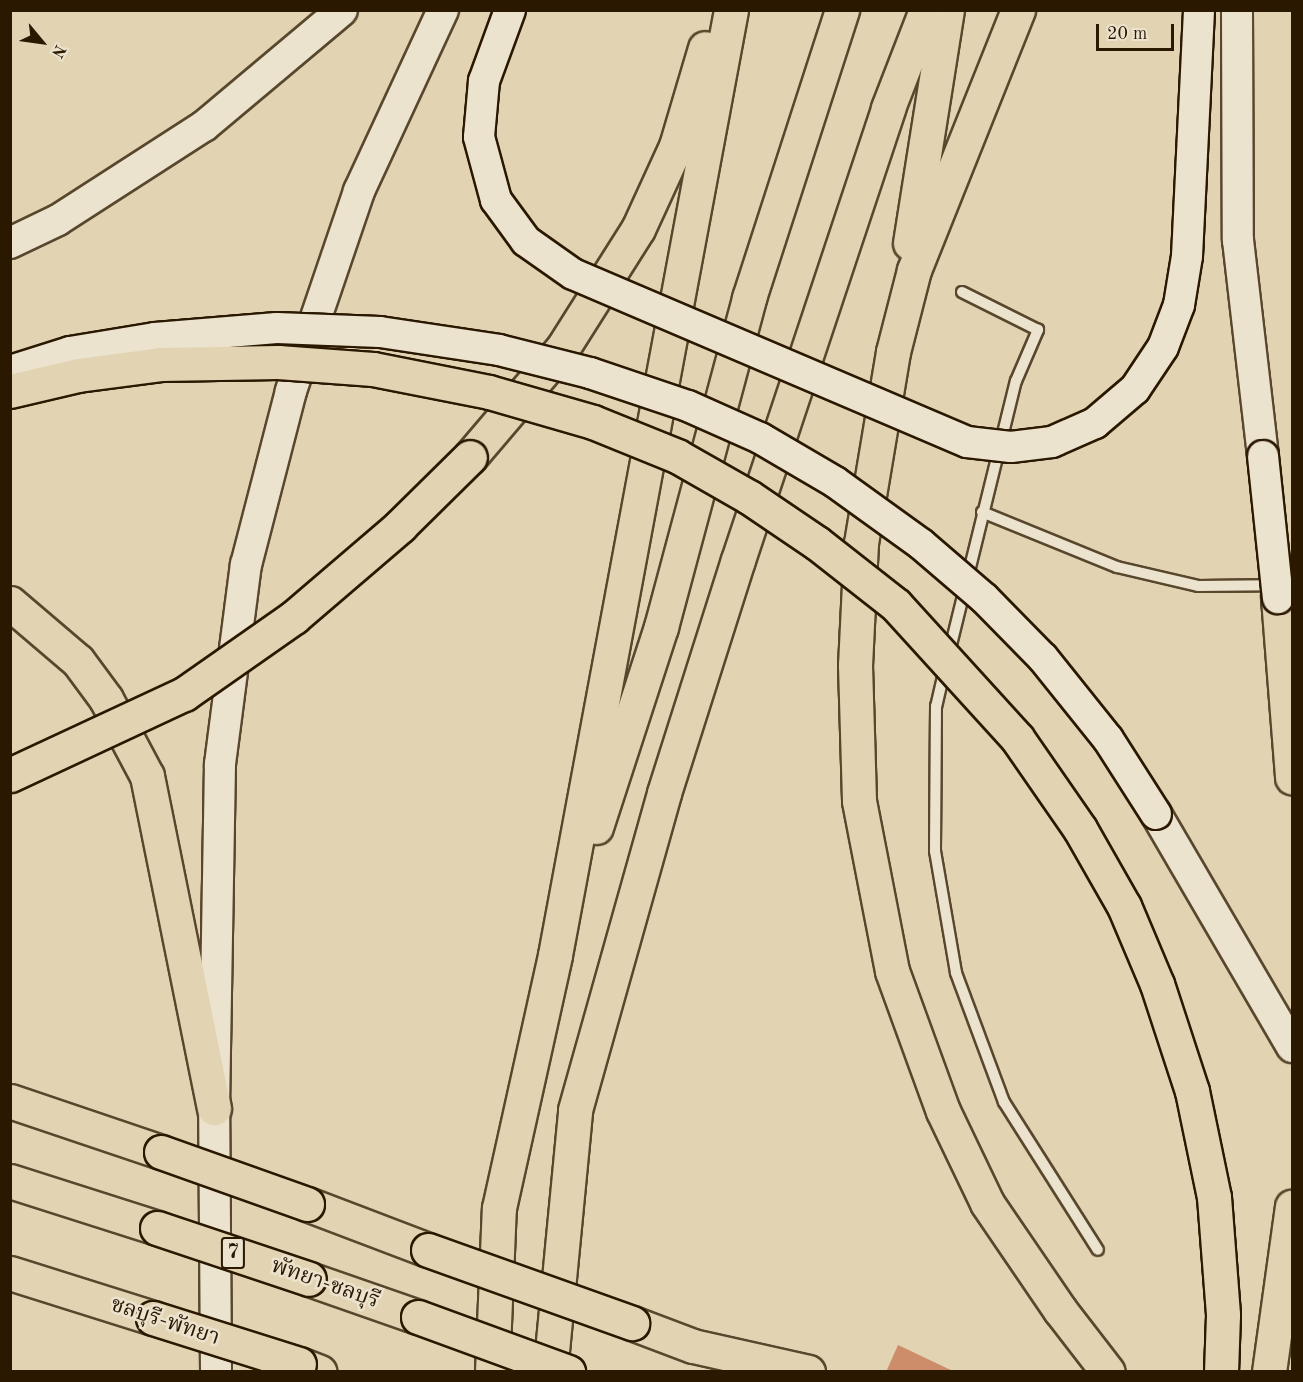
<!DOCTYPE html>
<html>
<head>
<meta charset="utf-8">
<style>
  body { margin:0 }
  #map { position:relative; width:1303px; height:1382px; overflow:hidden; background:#e2d4b3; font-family:"Old Standard TT","Noto Serif Thai",serif }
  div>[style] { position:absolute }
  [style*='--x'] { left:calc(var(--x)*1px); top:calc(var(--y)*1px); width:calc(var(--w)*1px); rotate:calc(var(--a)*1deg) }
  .building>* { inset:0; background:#cd8d6a }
  .roads { filter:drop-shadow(2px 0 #58472d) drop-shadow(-2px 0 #58472d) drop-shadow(0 2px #58472d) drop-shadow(0 -2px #58472d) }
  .service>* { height:10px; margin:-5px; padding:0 5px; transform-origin:5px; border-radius:5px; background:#ece3ce }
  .secondary>* { height:30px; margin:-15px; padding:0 15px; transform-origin:15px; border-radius:15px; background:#ece3ce }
  .primary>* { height:33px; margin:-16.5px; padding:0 16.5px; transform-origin:16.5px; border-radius:16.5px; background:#e2d4b3 }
  .motorway>* { height:33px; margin:-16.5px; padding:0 16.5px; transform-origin:16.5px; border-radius:16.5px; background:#e2d4b3 }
  .bridges { filter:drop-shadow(2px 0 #2a1800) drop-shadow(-2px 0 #2a1800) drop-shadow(0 2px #2a1800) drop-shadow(0 -2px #2a1800) }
  .secondary-bridge>* { height:30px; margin:-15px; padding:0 15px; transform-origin:15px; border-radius:15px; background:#ece3ce }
  .primary-bridge>* { height:33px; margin:-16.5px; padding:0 16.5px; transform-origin:16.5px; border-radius:16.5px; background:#e2d4b3 }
  .motorway-bridge>* { height:33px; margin:-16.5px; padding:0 16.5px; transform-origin:16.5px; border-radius:16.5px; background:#e2d4b3 }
  span { translate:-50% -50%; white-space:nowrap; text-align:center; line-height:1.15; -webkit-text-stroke:5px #ece3ce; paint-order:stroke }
  .shield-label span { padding:2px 4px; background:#ece3ce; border:2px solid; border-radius:4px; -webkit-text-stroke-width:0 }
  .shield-label { font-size:21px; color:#2a1800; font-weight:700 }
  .street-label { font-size:22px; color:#2a1800 }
  .frame { position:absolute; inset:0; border:12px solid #2a1800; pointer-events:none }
  .north { position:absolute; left:12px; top:12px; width:60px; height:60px; -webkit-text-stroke:4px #ece3ce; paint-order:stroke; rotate:119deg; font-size:16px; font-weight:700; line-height:24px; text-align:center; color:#2a1800 }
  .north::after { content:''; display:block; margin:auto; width:21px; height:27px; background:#2a1800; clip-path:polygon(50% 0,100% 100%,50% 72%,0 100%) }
  .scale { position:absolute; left:1096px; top:24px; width:78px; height:27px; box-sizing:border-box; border:3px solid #2a1800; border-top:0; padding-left:8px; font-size:18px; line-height:21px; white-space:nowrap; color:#2a1800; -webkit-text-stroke:4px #ece3ce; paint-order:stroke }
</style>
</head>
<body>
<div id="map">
  <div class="building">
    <div style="clip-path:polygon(898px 1345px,955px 1372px,886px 1372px)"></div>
  </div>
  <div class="roads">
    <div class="service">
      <div style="--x:982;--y:512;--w:146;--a:22.2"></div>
      <div style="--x:1117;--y:567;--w:83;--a:13.2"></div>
      <div style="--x:1198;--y:586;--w:94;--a:-0.6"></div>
      <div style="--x:949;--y:653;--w:280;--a:-76.2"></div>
      <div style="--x:1016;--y:381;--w:56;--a:-66.7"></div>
      <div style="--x:1038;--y:330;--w:85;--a:-153.4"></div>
      <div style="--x:945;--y:668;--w:39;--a:103"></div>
      <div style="--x:936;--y:706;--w:145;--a:90.4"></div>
      <div style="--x:935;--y:851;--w:124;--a:80.2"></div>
      <div style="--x:956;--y:973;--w:138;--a:69.6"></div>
      <div style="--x:1004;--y:1102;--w:175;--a:57.6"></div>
    </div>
    <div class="secondary">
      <div style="--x:1237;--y:10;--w:230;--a:89.8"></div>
      <div style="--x:1238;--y:240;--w:217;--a:83.4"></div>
      <div style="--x:10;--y:243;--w:53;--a:-25.6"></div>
      <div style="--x:58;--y:220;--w:174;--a:-32.8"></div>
      <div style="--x:204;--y:126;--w:180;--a:-40"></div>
      <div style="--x:1156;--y:814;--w:270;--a:59.7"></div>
      <div style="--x:216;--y:1372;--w:264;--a:-90.4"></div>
      <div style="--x:214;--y:1108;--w:344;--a:-89"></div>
      <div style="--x:220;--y:764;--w:201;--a:-82.6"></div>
      <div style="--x:246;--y:565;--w:180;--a:-75.5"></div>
      <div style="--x:291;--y:391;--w:211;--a:-71.2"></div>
      <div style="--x:359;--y:191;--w:200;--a:-65.1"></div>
    </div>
    <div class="primary">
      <div style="--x:1278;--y:598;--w:180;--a:85.5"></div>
      <div style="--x:1269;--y:1372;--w:167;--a:-82.1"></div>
    </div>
    <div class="motorway">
      <div style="--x:1018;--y:10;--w:280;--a:111.8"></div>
      <div style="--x:914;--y:270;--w:85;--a:104.4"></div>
      <div style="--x:893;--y:352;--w:194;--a:99.5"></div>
      <div style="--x:861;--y:543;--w:122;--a:92.8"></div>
      <div style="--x:855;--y:665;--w:136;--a:88.3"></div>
      <div style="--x:859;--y:801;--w:173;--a:79"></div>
      <div style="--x:892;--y:971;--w:149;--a:70"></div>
      <div style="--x:943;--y:1111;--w:102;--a:64.4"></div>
      <div style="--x:987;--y:1203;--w:130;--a:55.7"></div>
      <div style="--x:1060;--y:1310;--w:78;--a:52.3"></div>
      <div style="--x:910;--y:243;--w:236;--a:-81"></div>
      <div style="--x:470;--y:457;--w:142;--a:-49.6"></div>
      <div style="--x:562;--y:349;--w:142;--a:-57.7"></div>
      <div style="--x:638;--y:229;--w:91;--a:-65.4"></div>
      <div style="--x:676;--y:146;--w:102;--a:-73.5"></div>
      <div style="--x:10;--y:603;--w:89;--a:40.5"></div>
      <div style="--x:78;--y:661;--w:47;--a:53.6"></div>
      <div style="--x:106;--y:699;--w:87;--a:62"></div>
      <div style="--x:147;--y:776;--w:339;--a:78.6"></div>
      <div style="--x:596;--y:827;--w:210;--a:-72"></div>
      <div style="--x:661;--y:627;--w:341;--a:-75"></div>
      <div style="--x:749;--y:298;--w:303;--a:-72.1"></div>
      <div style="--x:10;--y:1101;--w:159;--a:18.7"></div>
      <div style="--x:10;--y:1181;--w:154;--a:17.7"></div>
      <div style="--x:307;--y:1204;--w:129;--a:20.8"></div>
      <div style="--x:10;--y:1273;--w:150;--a:17.5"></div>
      <div style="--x:309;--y:1279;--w:115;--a:19.2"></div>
      <div style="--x:632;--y:1323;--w:65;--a:20.7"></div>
      <div style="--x:693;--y:1346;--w:118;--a:12.7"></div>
      <div style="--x:299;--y:1364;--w:22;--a:21"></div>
      <div style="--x:492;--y:1372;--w:164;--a:-87.6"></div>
      <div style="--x:499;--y:1208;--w:259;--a:-77.5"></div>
      <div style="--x:555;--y:955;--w:961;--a:-79.45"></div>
      <div style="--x:550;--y:1372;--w:263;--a:-84.5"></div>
      <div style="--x:575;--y:1110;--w:329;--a:-74.3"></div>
      <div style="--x:664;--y:793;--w:244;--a:-72.4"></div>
      <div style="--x:738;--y:560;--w:476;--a:-71.6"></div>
      <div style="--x:888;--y:108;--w:105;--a:-68.8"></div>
    </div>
  </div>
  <div class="bridges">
    <div class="secondary-bridge">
      <div style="--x:510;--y:10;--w:76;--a:110.1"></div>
      <div style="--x:484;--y:81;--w:56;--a:95.1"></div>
      <div style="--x:479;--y:137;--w:65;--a:74.9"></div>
      <div style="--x:496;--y:200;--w:51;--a:53.8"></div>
      <div style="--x:526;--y:241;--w:57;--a:35.1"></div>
      <div style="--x:573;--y:274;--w:428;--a:23.1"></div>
      <div style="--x:967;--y:442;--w:44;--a:6.5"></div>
      <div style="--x:1011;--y:447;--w:41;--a:-7"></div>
      <div style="--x:1052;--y:442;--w:47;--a:-23.8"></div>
      <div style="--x:1095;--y:423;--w:52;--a:-40.4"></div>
      <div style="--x:1135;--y:389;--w:50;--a:-56.3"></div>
      <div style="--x:1163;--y:347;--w:45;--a:-69.1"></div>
      <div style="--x:1179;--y:305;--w:50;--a:-80.7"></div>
      <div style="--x:1187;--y:256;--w:246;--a:-87.2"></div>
      <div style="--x:10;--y:371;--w:63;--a:-17.6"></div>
      <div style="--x:70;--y:352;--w:86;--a:-9.4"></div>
      <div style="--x:155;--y:338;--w:122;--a:-4.7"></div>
      <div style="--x:277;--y:328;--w:103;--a:2.2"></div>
      <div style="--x:380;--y:332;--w:120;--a:8.6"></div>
      <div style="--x:499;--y:350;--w:94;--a:14.2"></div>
      <div style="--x:590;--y:373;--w:103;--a:18.6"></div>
      <div style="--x:688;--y:406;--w:79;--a:24"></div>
      <div style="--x:760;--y:438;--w:87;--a:30.4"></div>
      <div style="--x:835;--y:482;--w:106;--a:35.8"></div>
      <div style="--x:921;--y:544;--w:83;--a:40.6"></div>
      <div style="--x:984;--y:598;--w:84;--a:45.5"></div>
      <div style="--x:1043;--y:658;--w:104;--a:51.3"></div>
      <div style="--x:1108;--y:739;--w:89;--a:57.4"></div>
      <div style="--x:1263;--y:456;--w:143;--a:84"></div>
    </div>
    <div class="primary-bridge">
      <div style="--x:10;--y:391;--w:70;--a:-13.2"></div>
      <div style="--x:78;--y:375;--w:83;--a:-7.6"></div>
      <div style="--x:160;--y:364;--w:118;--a:-1"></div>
      <div style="--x:278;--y:362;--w:95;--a:4.2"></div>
      <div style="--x:373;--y:369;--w:118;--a:11.2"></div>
      <div style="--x:489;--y:392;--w:108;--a:16.1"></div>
      <div style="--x:593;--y:422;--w:91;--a:22"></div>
      <div style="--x:677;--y:456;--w:83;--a:29.7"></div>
      <div style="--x:749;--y:497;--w:82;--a:34.1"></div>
      <div style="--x:817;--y:543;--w:100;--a:38.1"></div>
      <div style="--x:896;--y:605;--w:180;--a:47.7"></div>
      <div style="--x:1017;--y:738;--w:111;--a:55.3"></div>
      <div style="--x:1080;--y:829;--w:89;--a:60.3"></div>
      <div style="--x:1124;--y:906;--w:85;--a:67.1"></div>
      <div style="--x:1157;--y:984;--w:113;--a:71.9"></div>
      <div style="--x:1192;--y:1091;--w:108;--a:78.3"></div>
      <div style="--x:1214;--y:1197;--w:118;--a:85.6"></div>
      <div style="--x:1223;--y:1315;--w:57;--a:92"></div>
    </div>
    <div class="motorway-bridge">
      <div style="--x:10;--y:775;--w:192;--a:-25"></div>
      <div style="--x:184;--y:694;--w:134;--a:-35"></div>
      <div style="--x:294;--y:617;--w:140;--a:-40.6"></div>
      <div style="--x:400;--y:526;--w:98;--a:-44.6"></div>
      <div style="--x:161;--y:1152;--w:155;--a:19.6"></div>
      <div style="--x:157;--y:1228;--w:160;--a:18.5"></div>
      <div style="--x:428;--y:1250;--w:217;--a:19.7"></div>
      <div style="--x:418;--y:1317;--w:160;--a:20.1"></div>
      <div style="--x:153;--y:1318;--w:153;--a:17.5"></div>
    </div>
  </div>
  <div class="shield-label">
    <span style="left:233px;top:1253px">7</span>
  </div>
  <div class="street-label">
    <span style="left:325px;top:1284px;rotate:19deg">พัทยา-ชลบุรี</span>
    <span style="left:165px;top:1322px;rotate:18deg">ชลบุรี-พัทยา</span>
  </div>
  <div class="frame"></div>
  <div class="north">N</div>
  <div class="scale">20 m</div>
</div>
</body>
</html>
